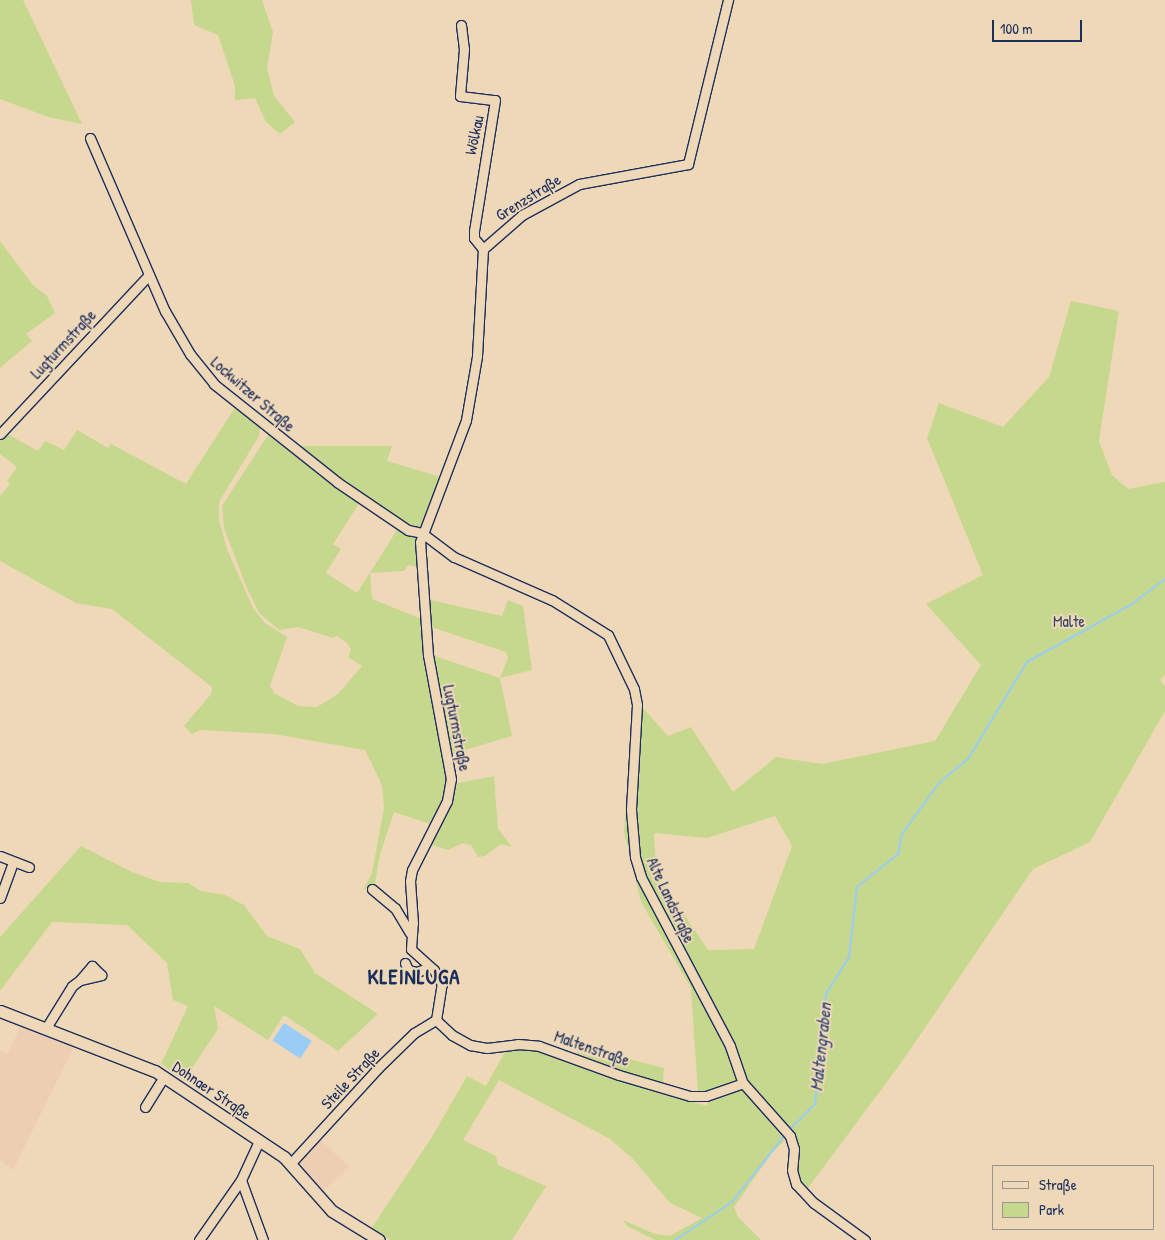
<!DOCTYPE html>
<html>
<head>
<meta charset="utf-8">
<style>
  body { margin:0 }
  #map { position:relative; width:1165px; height:1240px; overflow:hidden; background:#efd8b8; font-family:"Patrick Hand",sans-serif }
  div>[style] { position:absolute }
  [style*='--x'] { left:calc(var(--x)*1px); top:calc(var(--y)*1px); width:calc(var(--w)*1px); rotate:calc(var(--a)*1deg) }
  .built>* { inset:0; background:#eeceb3 }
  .green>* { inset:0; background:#c6d88d }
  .water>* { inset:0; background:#99cdf6; transform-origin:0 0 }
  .stream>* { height:2px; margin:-1px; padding:0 1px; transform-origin:1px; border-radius:1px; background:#99cdf6 }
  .roads { filter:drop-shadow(1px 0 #1b2f5e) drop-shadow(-1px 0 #1b2f5e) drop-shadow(0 1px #1b2f5e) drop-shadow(0 -1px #1b2f5e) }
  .minor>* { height:9px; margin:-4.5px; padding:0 4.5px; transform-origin:4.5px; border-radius:4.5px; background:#efd8b8 }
  .major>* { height:11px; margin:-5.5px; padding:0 5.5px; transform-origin:5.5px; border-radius:5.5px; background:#efd8b8 }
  span { translate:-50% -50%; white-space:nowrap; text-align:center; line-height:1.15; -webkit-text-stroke:4px #efd8b8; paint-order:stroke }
  .street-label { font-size:16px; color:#1b2f5e }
  .park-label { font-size:16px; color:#354865 }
  .water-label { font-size:18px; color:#2e4775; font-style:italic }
  .district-label { font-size:21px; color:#1b2f5e; font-weight:700; letter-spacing:1px }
  .legend { position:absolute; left:992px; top:1165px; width:162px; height:65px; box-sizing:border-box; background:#efd8b8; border:1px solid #9a9494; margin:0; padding:6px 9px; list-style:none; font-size:15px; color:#1b2f5e }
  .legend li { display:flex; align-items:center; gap:10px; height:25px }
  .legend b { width:25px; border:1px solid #9a9494 }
  .scale { position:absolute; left:992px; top:20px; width:90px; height:22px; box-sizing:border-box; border:2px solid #1b2f5e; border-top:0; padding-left:6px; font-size:15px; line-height:18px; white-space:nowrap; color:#1b2f5e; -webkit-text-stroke:4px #efd8b8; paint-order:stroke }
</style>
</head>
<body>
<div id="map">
  <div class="built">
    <div style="clip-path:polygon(20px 1027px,74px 1047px,13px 1170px,0 1160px,0 1051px,8px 1054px)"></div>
    <div style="clip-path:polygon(321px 1140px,349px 1167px,322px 1192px,300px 1163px)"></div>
  </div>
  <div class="green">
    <div style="clip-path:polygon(0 0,23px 0,82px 124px,48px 117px,0 99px)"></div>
    <div style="clip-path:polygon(191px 0,262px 0,273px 32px,267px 68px,274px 96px,295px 122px,280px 134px,266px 122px,255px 98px,235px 100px,235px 86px,218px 35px,194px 25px)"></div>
    <div style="clip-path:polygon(0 241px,33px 285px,47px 296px,55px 313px,26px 334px,32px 341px,0 368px)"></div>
    <div style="clip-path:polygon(evenodd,1071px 301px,1119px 311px,1099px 441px,1112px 475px,1128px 489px,1165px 482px,1165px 675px,1160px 680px,1165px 686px,1165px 711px,1090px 842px,1033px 869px,901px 1063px,808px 1188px,795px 1176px,795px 1144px,740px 1082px,698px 1094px,691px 988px,641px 902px,624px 832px,630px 743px,643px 708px,668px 736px,691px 727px,733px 792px,776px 757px,822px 764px,935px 741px,981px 665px,926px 604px,983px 575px,927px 438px,939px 403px,1003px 427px,1049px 377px,1071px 301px,775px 816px,792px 846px,754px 949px,708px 950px,656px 873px,654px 833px,707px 838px,775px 816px)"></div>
    <div style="clip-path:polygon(236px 406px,260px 426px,259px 436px,219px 502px,219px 520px,227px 549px,253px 608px,265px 623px,287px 637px,270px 686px,274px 693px,298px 706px,317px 707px,338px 694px,362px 666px,348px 657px,351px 650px,348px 644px,337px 636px,333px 638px,298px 627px,280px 630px,272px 624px,259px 613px,246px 586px,224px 528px,222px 506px,268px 435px,273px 434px,360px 502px,333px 544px,341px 549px,326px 573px,357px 593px,399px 527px,419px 536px,420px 567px,408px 565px,404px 571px,370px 573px,372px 599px,424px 620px,449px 786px,433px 825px,394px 812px,379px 858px,375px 884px,363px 890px,372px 873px,384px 808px,382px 785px,365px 750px,274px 734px,200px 730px,192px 734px,184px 726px,211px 694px,212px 687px,112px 609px,76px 603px,0 561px,0 496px,10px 484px,7px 481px,17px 467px,0 454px,0 437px,4px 432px,38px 451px,45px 441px,64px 450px,77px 430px,108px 448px,111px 444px,186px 484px)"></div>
    <div style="clip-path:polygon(295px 446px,392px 446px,387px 461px,444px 478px,420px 528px,410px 528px,338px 480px)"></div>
    <div style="clip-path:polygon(426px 599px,502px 616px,508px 600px,523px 606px,532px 670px,500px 678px,512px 736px,448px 755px,429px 654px,500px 678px,508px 658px,506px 652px,428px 626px)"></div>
    <div style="clip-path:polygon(494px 776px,498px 829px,512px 847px,501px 844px,485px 856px,478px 857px,471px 845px,463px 843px,448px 850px,428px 844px,453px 784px)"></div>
    <div style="clip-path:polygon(81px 846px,132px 872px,160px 882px,188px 883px,201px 891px,225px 895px,244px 905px,267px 936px,300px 949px,315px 973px,378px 1014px,338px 1051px,284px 1015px,268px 1040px,214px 1006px,218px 1029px,184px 1080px,161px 1064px,188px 1006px,173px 1000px,167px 963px,127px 925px,52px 922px,0 991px,0 937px)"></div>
    <div style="clip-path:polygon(507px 1048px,538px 1048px,617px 1079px,707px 1106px,708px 1098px,739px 1086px,785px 1140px,771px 1154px,734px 1207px,738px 1217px,761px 1240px,655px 1240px,627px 1226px,623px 1220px,655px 1234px,670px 1236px,702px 1218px,670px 1203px,632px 1158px,610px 1139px,499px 1080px,463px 1140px,496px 1156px,498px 1165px,546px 1186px,512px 1240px,391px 1240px,371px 1229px,432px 1137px,467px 1076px,486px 1086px)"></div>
    <div style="clip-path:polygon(577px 1052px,606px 1061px,617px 1056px,664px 1068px,663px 1083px,619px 1071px,575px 1056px)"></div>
  </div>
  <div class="water">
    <div style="left:284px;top:1023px;width:33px;height:21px;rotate:33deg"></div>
  </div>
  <div class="stream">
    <div style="--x:789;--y:1130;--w:37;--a:-45"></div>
    <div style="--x:815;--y:1104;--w:111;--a:-84.3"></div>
    <div style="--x:826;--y:994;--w:44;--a:-58.1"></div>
    <div style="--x:849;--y:957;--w:70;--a:-83.5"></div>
    <div style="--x:857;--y:887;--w:53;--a:-38.8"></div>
    <div style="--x:898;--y:854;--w:20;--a:-79"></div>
    <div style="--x:902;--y:834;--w:63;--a:-54"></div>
    <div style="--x:939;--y:783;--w:38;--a:-40"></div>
    <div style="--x:968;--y:759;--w:114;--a:-58.7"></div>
    <div style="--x:1027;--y:662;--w:120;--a:-28.9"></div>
    <div style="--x:1132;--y:604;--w:41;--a:-37.1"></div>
    <div style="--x:675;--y:1240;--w:69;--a:-33.7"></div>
    <div style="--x:732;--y:1202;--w:84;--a:-51.8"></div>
  </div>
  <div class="roads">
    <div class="minor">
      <div style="--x:461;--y:25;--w:24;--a:83"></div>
      <div style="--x:464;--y:49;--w:47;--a:94.9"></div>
      <div style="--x:460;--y:96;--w:35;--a:7"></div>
      <div style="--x:495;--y:100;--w:133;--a:99.1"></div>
      <div style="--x:474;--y:231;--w:7;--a:90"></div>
      <div style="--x:474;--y:238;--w:14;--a:51"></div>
      <div style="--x:90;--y:138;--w:189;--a:66.6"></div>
      <div style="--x:165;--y:311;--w:50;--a:59.8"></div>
      <div style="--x:190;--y:354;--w:38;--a:51"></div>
      <div style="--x:214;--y:384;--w:157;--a:38.5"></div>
      <div style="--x:337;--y:482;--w:86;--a:34.1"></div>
      <div style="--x:408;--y:530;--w:14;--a:12"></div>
      <div style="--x:422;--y:533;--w:40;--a:37"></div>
      <div style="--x:454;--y:557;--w:107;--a:23.7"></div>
      <div style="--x:552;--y:600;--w:66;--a:32"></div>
      <div style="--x:608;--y:635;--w:60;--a:64.3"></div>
      <div style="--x:634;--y:689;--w:16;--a:79"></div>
      <div style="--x:637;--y:705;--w:105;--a:93.3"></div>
      <div style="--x:631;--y:810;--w:47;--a:85.1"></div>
      <div style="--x:635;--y:857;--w:21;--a:73"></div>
      <div style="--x:641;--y:877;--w:191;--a:62.2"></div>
      <div style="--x:730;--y:1046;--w:39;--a:71"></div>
      <div style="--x:743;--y:1083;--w:71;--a:48.4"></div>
      <div style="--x:790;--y:1136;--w:14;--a:73"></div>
      <div style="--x:794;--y:1149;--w:21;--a:95"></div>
      <div style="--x:792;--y:1170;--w:15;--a:74"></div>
      <div style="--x:796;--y:1184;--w:26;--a:47"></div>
      <div style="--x:814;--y:1203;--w:63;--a:36"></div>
      <div style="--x:0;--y:434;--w:218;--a:-46.9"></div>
      <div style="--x:0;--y:856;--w:31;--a:21"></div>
      <div style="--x:372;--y:889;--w:30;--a:40"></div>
      <div style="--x:395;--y:908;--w:29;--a:59"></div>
      <div style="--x:0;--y:898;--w:38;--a:-70"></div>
      <div style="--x:405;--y:963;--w:8;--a:67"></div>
      <div style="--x:408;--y:970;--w:9;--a:13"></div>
      <div style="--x:417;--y:972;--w:14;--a:-21"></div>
      <div style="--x:436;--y:1020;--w:36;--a:-81"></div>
      <div style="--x:442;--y:984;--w:16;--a:-120"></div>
      <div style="--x:434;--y:970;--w:31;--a:-138"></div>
      <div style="--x:411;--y:949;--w:26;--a:-86"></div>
      <div style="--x:413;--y:923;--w:42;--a:-94.1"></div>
      <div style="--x:410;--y:881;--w:11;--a:-80"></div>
      <div style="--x:412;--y:870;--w:77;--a:-63.1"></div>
      <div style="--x:447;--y:801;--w:22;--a:-80"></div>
      <div style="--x:451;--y:779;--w:126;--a:-100.5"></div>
      <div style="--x:428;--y:655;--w:113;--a:-94"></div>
      <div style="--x:420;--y:542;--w:130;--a:-69.3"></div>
      <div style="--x:466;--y:420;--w:65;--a:-80.2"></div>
      <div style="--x:477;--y:356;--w:107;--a:-86.8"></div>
      <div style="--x:483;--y:249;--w:52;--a:-41.1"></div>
      <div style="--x:522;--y:215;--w:65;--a:-28.5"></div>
      <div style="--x:579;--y:184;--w:111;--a:-10.4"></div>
      <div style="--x:688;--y:164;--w:169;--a:-76.3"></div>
      <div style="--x:436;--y:1020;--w:22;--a:43"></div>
      <div style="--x:452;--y:1035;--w:21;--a:29"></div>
      <div style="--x:470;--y:1045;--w:17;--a:10"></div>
      <div style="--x:487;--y:1048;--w:31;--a:-7"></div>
      <div style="--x:518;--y:1044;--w:21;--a:5"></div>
      <div style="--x:539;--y:1046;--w:85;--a:19.9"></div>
      <div style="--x:619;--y:1075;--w:74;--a:16.5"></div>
      <div style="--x:690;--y:1096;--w:16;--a:0"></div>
      <div style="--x:706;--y:1096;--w:39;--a:-19"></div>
      <div style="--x:46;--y:1028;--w:49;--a:-58.2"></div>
      <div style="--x:72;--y:986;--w:10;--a:-37"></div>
      <div style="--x:80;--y:980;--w:22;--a:-13"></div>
      <div style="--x:101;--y:975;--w:13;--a:-135"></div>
      <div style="--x:92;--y:966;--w:18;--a:131"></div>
      <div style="--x:145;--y:1107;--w:36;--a:-58"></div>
      <div style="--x:291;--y:1163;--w:129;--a:-47.5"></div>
      <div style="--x:378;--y:1068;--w:50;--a:-44.2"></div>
      <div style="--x:414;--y:1033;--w:26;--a:-31"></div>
      <div style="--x:241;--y:1180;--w:64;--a:69.9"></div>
      <div style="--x:199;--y:1240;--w:73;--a:-55"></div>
      <div style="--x:241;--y:1180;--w:43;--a:-65.2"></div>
    </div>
    <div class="major">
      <div style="--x:0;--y:1011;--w:166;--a:21.2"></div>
      <div style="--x:155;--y:1071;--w:155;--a:33.7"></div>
      <div style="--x:284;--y:1157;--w:72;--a:48.4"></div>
      <div style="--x:332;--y:1211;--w:55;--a:31.7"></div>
    </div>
  </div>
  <div class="street-label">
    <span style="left:474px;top:135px;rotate:-78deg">Wölkau</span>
    <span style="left:528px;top:197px;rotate:-32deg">Grenzstraße</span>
    <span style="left:63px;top:344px;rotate:-47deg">Lugturmstraße</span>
    <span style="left:253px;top:394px;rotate:41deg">Lockwitzer Straße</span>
    <span style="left:457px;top:728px;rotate:79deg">Lugturmstraße</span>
    <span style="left:671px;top:900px;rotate:65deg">Alte Landstraße</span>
    <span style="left:592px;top:1048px;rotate:19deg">Maltenstraße</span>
    <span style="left:350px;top:1078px;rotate:-47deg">Steile Straße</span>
    <span style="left:212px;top:1090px;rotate:34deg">Dohnaer Straße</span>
  </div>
  <div class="park-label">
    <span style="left:1069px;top:621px">Malte</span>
  </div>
  <div class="water-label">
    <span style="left:821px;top:1047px;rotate:-84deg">Maltengraben</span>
  </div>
  <div class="district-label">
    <span style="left:414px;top:977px">KLEINLUGA</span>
  </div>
  <ul class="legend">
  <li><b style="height:6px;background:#efd8b8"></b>Straße</li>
  <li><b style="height:14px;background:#c6d88d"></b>Park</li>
  </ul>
  <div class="scale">100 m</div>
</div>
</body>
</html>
